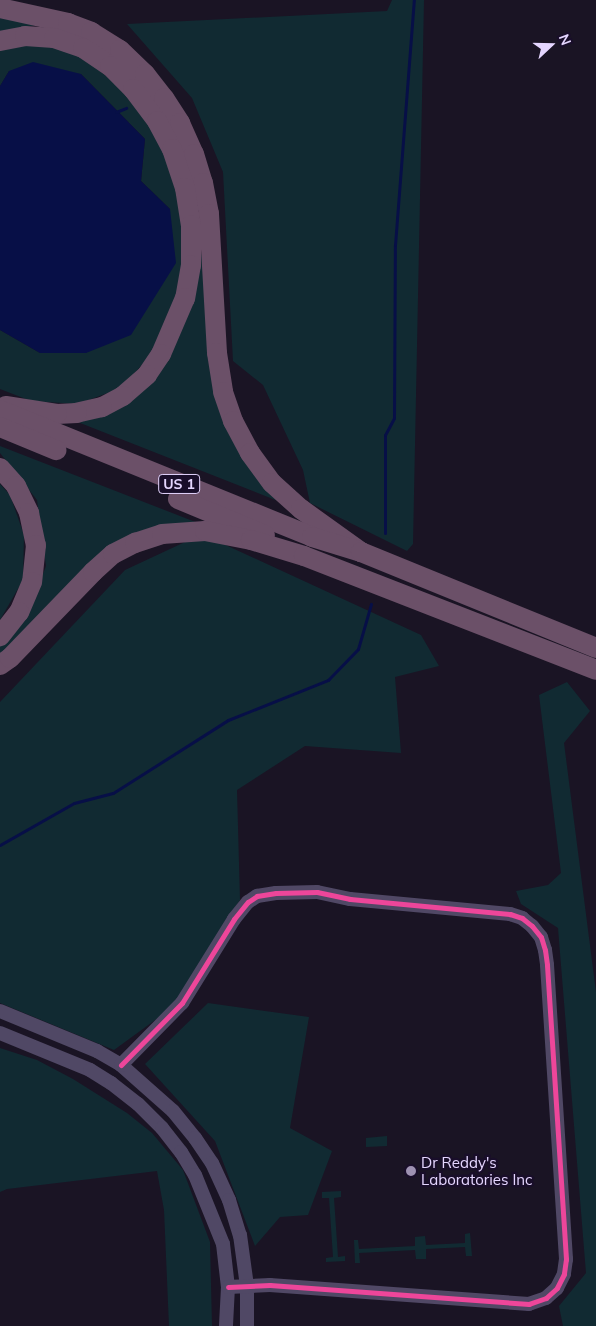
<!DOCTYPE html>
<html>
<head>
<meta charset="utf-8">
<style>
  body { margin:0 }
  #map { position:relative; width:596px; height:1326px; overflow:hidden; background:#1a1424; font-family:Mulish,sans-serif }
  div>[style] { position:absolute }
  [style*='--x'] { left:calc(var(--x)*1px); top:calc(var(--y)*1px); width:calc(var(--w)*1px); rotate:calc(var(--a)*1deg) }
  .green>* { inset:0; background:#112a32 }
  .water>* { inset:0; background:#070f47 }
  .stream>* { height:3px; margin:-1.5px; padding:0 1.5px; transform-origin:1.5px; border-radius:1.5px; background:#070f47 }
  .minor>* { height:14px; margin:-7px; padding:0 7px; transform-origin:7px; border-radius:7px; background:#504865 }
  .highway>* { height:20px; margin:-10px; padding:0 10px; transform-origin:10px; border-radius:10px; background:#6b5068 }
  .cycleway>* { height:5px; margin:-2.5px; padding:0 2.5px; transform-origin:2.5px; border-radius:2.5px; background:#ed469a }
  .dots>* { width:14px; height:14px; translate:-50% -50%; box-sizing:border-box; border:2px solid #190e2a; border-radius:50% }
  span { translate:-50% -50%; white-space:nowrap; text-align:center; line-height:1.15; -webkit-text-stroke:4.5px #190e2a; paint-order:stroke }
  .shield-label span { padding:1px 4px; background:#190e2a; border:1px solid; border-radius:4px; -webkit-text-stroke-width:0 }
  .shield-label { font-size:14px; color:#e5d6ff; font-weight:700 }
  .poi-label { font-size:15px; color:#e5d6ff }
  .left { translate:0 -50%; text-align:left }
  .north { position:absolute; left:526px; top:20px; width:50px; height:50px; -webkit-text-stroke:4px #190e2a; paint-order:stroke; rotate:69deg; font-size:14px; font-weight:700; line-height:20px; text-align:center; color:#e5d6ff }
  .north::after { content:''; display:block; margin:auto; width:18px; height:22px; background:#e5d6ff; clip-path:polygon(50% 0,100% 100%,50% 72%,0 100%) }
</style>
</head>
<body>
<div id="map">
  <div class="green">
    <div style="clip-path:polygon(392px 0,424px 0,413px 544px,407px 551px,310px 503px,303px 470px,263px 385px,233px 361px,223px 172px,192px 98px,127px 24px,387px 11px)"></div>
    <div style="clip-path:polygon(0 13px,40px 24px,0 34px)"></div>
    <div style="clip-path:polygon(17px 41px,71px 47px,141px 105px,182px 187px,187px 266px,159px 346px,121px 388px,78px 404px,31px 401px,0 389px,0 330px,40px 353px,86px 353px,170px 209px,141px 181px,145px 139px,81px 74px,9px 71px,0 86px,0 47px)"></div>
    <div style="clip-path:polygon(206px 235px,216px 380px,288px 505px,65px 417px,109px 407px,188px 311px)"></div>
    <div style="clip-path:polygon(0 446px,198px 523px,160px 528px,0 656px,0 645px,28px 612px,46px 566px,37px 500px,0 453px)"></div>
    <div style="clip-path:polygon(0 484px,10px 495px,24px 535px,23px 580px,0 620px)"></div>
    <div style="clip-path:polygon(206px 536px,421px 635px,439px 666px,395px 677px,401px 753px,305px 746px,237px 790px,240px 900px,173px 1007px,114px 1050px,0 1003px,0 702px,125px 570px,185px 542px)"></div>
    <div style="clip-path:polygon(567px 682px,590px 711px,564px 743px,596px 992px,596px 1326px,563px 1326px,559px 1306px,586px 1273px,558px 928px,521px 904px,516px 891px,548px 885px,561px 873px,539px 695px)"></div>
    <div style="clip-path:polygon(208px 1003px,309px 1017px,290px 1128px,332px 1151px,308px 1215px,280px 1217px,255px 1246px,215px 1141px,145px 1064px)"></div>
    <div style="clip-path:polygon(0 1048px,37px 1060px,73px 1079px,127px 1113px,152px 1133px,183px 1170px,210px 1242px,212px 1326px,169px 1326px,164px 1210px,157px 1171px,7px 1189px,0 1192px)"></div>
    <div style="clip-path:polygon(387px 1136px,387px 1146px,366px 1147px,366px 1138px)"></div>
    <div style="clip-path:polygon(341px 1191px,341px 1197px,334px 1198px,338px 1257px,345px 1256px,345px 1261px,326px 1262px,326px 1258px,333px 1257px,329px 1198px,322px 1198px,322px 1192px)"></div>
    <div style="clip-path:polygon(470px 1233px,472px 1256px,466px 1256px,465px 1247px,426px 1249px,426px 1259px,416px 1259px,415px 1250px,359px 1253px,360px 1263px,355px 1263px,354px 1240px,358px 1240px,359px 1249px,415px 1246px,415px 1237px,425px 1236px,426px 1245px,465px 1243px,465px 1234px)"></div>
  </div>
  <div class="water">
    <div style="clip-path:polygon(33px 62px,81px 74px,145px 139px,141px 181px,170px 209px,176px 263px,131px 335px,86px 353px,40px 353px,0 330px,0 86px,9px 71px)"></div>
  </div>
  <div class="stream">
    <div style="--x:116;--y:112;--w:11;--a:-22"></div>
    <div style="--x:385;--y:533;--w:98;--a:-90"></div>
    <div style="--x:385;--y:435;--w:19;--a:-62"></div>
    <div style="--x:394;--y:418;--w:173;--a:-89.7"></div>
    <div style="--x:395;--y:245;--w:246;--a:-85.6"></div>
    <div style="--x:0;--y:845;--w:85;--a:-29.6"></div>
    <div style="--x:74;--y:803;--w:40;--a:-14.4"></div>
    <div style="--x:113;--y:793;--w:136;--a:-32.4"></div>
    <div style="--x:228;--y:720;--w:108;--a:-21.8"></div>
    <div style="--x:328;--y:680;--w:43;--a:-45.9"></div>
    <div style="--x:358;--y:649;--w:47;--a:-73.9"></div>
  </div>
  <div class="minor">
    <div style="--x:0;--y:1011;--w:105;--a:22.4"></div>
    <div style="--x:97;--y:1051;--w:28;--a:30"></div>
    <div style="--x:121;--y:1065;--w:69;--a:41.5"></div>
    <div style="--x:173;--y:1111;--w:35;--a:51"></div>
    <div style="--x:195;--y:1138;--w:30;--a:56"></div>
    <div style="--x:212;--y:1163;--w:41;--a:65.3"></div>
    <div style="--x:229;--y:1200;--w:37;--a:73"></div>
    <div style="--x:240;--y:1235;--w:51;--a:82.2"></div>
    <div style="--x:247;--y:1286;--w:40;--a:90"></div>
    <div style="--x:0;--y:1033;--w:97;--a:22.3"></div>
    <div style="--x:90;--y:1070;--w:25;--a:32"></div>
    <div style="--x:111;--y:1083;--w:34;--a:38"></div>
    <div style="--x:138;--y:1104;--w:34;--a:45"></div>
    <div style="--x:162;--y:1128;--w:31;--a:52"></div>
    <div style="--x:181;--y:1152;--w:27;--a:59"></div>
    <div style="--x:195;--y:1175;--w:74;--a:67.9"></div>
    <div style="--x:223;--y:1244;--w:43;--a:83.4"></div>
    <div style="--x:228;--y:1287;--w:39;--a:93"></div>
    <div style="--x:121;--y:1065;--w:87;--a:-45.5"></div>
    <div style="--x:182;--y:1003;--w:99;--a:-58.2"></div>
    <div style="--x:234;--y:919;--w:22;--a:-51"></div>
    <div style="--x:248;--y:902;--w:11;--a:-34"></div>
    <div style="--x:257;--y:896;--w:19;--a:-9"></div>
    <div style="--x:276;--y:893;--w:41;--a:-1.4"></div>
    <div style="--x:317;--y:892;--w:34;--a:12"></div>
    <div style="--x:350;--y:899;--w:161;--a:5.4"></div>
    <div style="--x:510;--y:914;--w:13;--a:18"></div>
    <div style="--x:522;--y:918;--w:13;--a:39"></div>
    <div style="--x:532;--y:926;--w:14;--a:51"></div>
    <div style="--x:541;--y:937;--w:14;--a:73"></div>
    <div style="--x:545;--y:950;--w:15;--a:82"></div>
    <div style="--x:547;--y:965;--w:295;--a:86.3"></div>
    <div style="--x:566;--y:1259;--w:15;--a:98"></div>
    <div style="--x:564;--y:1274;--w:16;--a:117"></div>
    <div style="--x:557;--y:1288;--w:15;--a:138"></div>
    <div style="--x:546;--y:1298;--w:18;--a:161"></div>
    <div style="--x:529;--y:1304;--w:260;--a:-175.8"></div>
    <div style="--x:270;--y:1285;--w:42;--a:177.3"></div>
  </div>
  <div class="highway">
    <div style="--x:0;--y:8;--w:70;--a:12.4"></div>
    <div style="--x:68;--y:23;--w:25;--a:21"></div>
    <div style="--x:91;--y:32;--w:34;--a:32"></div>
    <div style="--x:120;--y:50;--w:35;--a:44"></div>
    <div style="--x:145;--y:74;--w:31;--a:52"></div>
    <div style="--x:164;--y:98;--w:30;--a:57"></div>
    <div style="--x:180;--y:123;--w:34;--a:66"></div>
    <div style="--x:194;--y:154;--w:30;--a:73"></div>
    <div style="--x:203;--y:183;--w:32;--a:79"></div>
    <div style="--x:209;--y:214;--w:139;--a:86.7"></div>
    <div style="--x:217;--y:353;--w:39;--a:81"></div>
    <div style="--x:223;--y:392;--w:31;--a:71"></div>
    <div style="--x:233;--y:421;--w:36;--a:62"></div>
    <div style="--x:250;--y:453;--w:37;--a:54"></div>
    <div style="--x:272;--y:483;--w:39;--a:42"></div>
    <div style="--x:301;--y:509;--w:74;--a:35.6"></div>
    <div style="--x:0;--y:41;--w:25;--a:-11"></div>
    <div style="--x:25;--y:36;--w:29;--a:4"></div>
    <div style="--x:54;--y:38;--w:31;--a:19"></div>
    <div style="--x:83;--y:48;--w:32;--a:34"></div>
    <div style="--x:110;--y:66;--w:33;--a:45"></div>
    <div style="--x:133;--y:89;--w:40;--a:53"></div>
    <div style="--x:157;--y:121;--w:32;--a:62"></div>
    <div style="--x:172;--y:149;--w:41;--a:71.6"></div>
    <div style="--x:185;--y:188;--w:37;--a:81"></div>
    <div style="--x:191;--y:225;--w:40;--a:90"></div>
    <div style="--x:191;--y:265;--w:34;--a:100"></div>
    <div style="--x:185;--y:298;--w:61;--a:113.2"></div>
    <div style="--x:161;--y:354;--w:25;--a:124"></div>
    <div style="--x:147;--y:375;--w:32;--a:139"></div>
    <div style="--x:123;--y:396;--w:24;--a:152"></div>
    <div style="--x:102;--y:407;--w:26;--a:167"></div>
    <div style="--x:77;--y:413;--w:20;--a:177"></div>
    <div style="--x:57;--y:414;--w:52;--a:-171.1"></div>
    <div style="--x:0;--y:410;--w:337;--a:22.1"></div>
    <div style="--x:312;--y:537;--w:51;--a:17"></div>
    <div style="--x:361;--y:552;--w:254;--a:22.2"></div>
    <div style="--x:0;--y:427;--w:61;--a:22.3"></div>
    <div style="--x:0;--y:468;--w:24;--a:48"></div>
    <div style="--x:16;--y:486;--w:30;--a:64"></div>
    <div style="--x:29;--y:513;--w:33;--a:78"></div>
    <div style="--x:36;--y:545;--w:37;--a:96"></div>
    <div style="--x:32;--y:582;--w:33;--a:113"></div>
    <div style="--x:19;--y:612;--w:31;--a:128"></div>
    <div style="--x:178;--y:499;--w:94;--a:22.5"></div>
    <div style="--x:0;--y:665;--w:12;--a:-35"></div>
    <div style="--x:10;--y:658;--w:120;--a:-46"></div>
    <div style="--x:93;--y:572;--w:27;--a:-42"></div>
    <div style="--x:113;--y:554;--w:25;--a:-27"></div>
    <div style="--x:135;--y:543;--w:28;--a:-18"></div>
    <div style="--x:162;--y:534;--w:43;--a:-4"></div>
    <div style="--x:205;--y:531;--w:47;--a:11.1"></div>
    <div style="--x:251;--y:540;--w:55;--a:16.8"></div>
    <div style="--x:304;--y:556;--w:313;--a:21.3"></div>
  </div>
  <div class="cycleway">
    <div style="--x:121;--y:1065;--w:87;--a:-45.5"></div>
    <div style="--x:182;--y:1003;--w:99;--a:-58.2"></div>
    <div style="--x:234;--y:919;--w:22;--a:-51"></div>
    <div style="--x:248;--y:902;--w:11;--a:-34"></div>
    <div style="--x:257;--y:896;--w:19;--a:-9"></div>
    <div style="--x:276;--y:893;--w:41;--a:-1.4"></div>
    <div style="--x:317;--y:892;--w:34;--a:12"></div>
    <div style="--x:350;--y:899;--w:161;--a:5.4"></div>
    <div style="--x:510;--y:914;--w:13;--a:18"></div>
    <div style="--x:522;--y:918;--w:13;--a:39"></div>
    <div style="--x:532;--y:926;--w:14;--a:51"></div>
    <div style="--x:541;--y:937;--w:14;--a:73"></div>
    <div style="--x:545;--y:950;--w:15;--a:82"></div>
    <div style="--x:547;--y:965;--w:295;--a:86.3"></div>
    <div style="--x:566;--y:1259;--w:15;--a:98"></div>
    <div style="--x:564;--y:1274;--w:16;--a:117"></div>
    <div style="--x:557;--y:1288;--w:15;--a:138"></div>
    <div style="--x:546;--y:1298;--w:18;--a:161"></div>
    <div style="--x:529;--y:1304;--w:260;--a:-175.8"></div>
    <div style="--x:270;--y:1285;--w:42;--a:177.3"></div>
  </div>
  <div class="dots">
    <div style="left:411px;top:1171px;background:#9e92b2"></div>
  </div>
  <div class="shield-label">
    <span style="left:179px;top:484px">US 1</span>
  </div>
  <div class="poi-label">
    <span class="left" style="left:421px;top:1171px">Dr Reddy's<br>Laboratories Inc</span>
  </div>
  <div class="north">N</div>
</div>
</body>
</html>
